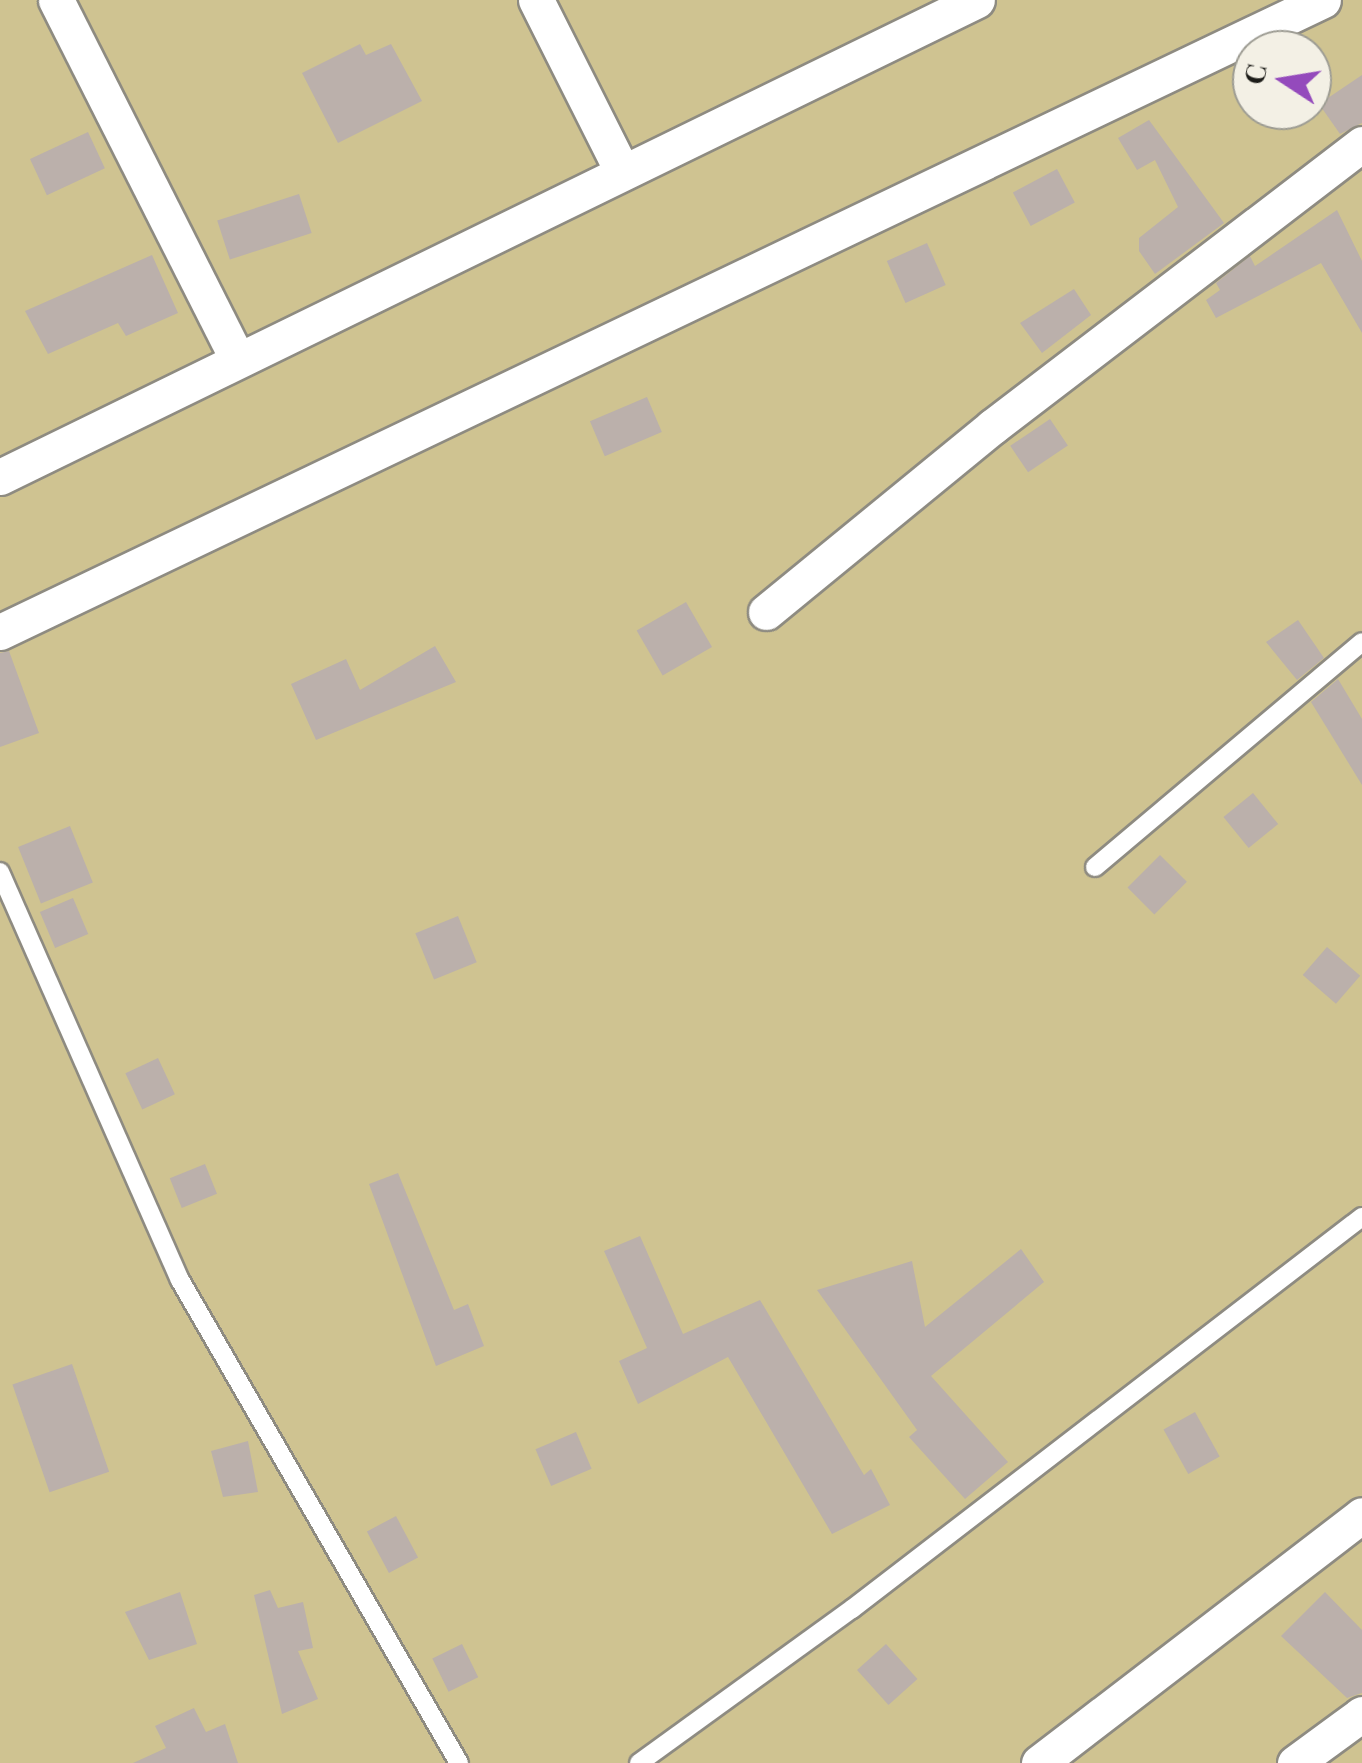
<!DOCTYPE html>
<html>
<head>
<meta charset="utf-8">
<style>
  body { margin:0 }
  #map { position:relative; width:1362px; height:1763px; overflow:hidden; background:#f3f0e5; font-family:"Playfair Display",serif }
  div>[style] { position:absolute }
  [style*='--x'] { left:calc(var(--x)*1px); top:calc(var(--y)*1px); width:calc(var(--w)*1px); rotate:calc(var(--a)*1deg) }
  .green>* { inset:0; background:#cfc391 }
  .building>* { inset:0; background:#bbb0ab; transform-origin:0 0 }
  .roads { filter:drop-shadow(2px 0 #8e8b81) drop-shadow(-2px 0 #8e8b81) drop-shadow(0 2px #8e8b81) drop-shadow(0 -2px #8e8b81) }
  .lane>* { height:18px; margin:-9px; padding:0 9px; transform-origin:9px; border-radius:9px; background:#fff }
  .street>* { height:35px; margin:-17.5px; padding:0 17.5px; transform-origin:17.5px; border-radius:17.5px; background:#fff }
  span { translate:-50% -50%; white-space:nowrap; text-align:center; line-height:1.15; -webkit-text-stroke:8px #f3f0e5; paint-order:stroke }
  .north { position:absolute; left:1232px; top:30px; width:100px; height:100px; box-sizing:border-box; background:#f3f0e5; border:2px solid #9d9c93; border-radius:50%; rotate:282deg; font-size:28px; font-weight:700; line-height:40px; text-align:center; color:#1d1d19 }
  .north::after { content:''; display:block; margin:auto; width:35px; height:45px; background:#944abc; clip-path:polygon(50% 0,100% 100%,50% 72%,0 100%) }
</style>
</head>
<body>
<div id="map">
  <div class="green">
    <div style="clip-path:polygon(evenodd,0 0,1362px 0,1362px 1763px,0 1763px,0 0,1252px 50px,1312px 50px,1312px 110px,1252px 110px,1252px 50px)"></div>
  </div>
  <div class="building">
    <div style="clip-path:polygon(360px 44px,366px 55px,391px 44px,422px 101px,338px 143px,302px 73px)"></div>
    <div style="clip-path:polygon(1362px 75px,1362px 123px,1340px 134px,1319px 104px)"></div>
    <div style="clip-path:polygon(1149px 120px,1224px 223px,1155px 274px,1139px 251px,1139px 238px,1178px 207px,1155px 160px,1137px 170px,1118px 138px)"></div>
    <div style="left:88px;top:132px;width:40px;height:64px;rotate:65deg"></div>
    <div style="left:1057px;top:169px;width:38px;height:50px;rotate:62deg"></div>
    <div style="left:299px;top:194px;width:41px;height:86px;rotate:72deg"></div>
    <div style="clip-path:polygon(1337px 210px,1362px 261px,1362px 333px,1321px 263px,1216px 318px,1206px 300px,1220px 290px,1216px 283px,1250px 256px,1255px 266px)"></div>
    <div style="left:927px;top:243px;width:46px;height:44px;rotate:66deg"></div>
    <div style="clip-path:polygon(152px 255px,178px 313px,126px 336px,118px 323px,48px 354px,25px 311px)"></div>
    <div style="clip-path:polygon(1074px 289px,1091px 315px,1042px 353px,1020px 323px)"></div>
    <div style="left:647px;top:397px;width:38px;height:62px;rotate:67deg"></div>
    <div style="left:1050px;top:419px;width:32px;height:48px;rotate:56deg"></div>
    <div style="left:686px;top:602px;width:52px;height:57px;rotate:60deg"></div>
    <div style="clip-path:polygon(1298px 620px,1324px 658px,1297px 680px,1266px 642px)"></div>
    <div style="clip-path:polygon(435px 646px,456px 682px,316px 740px,291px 684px,346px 659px,360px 690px)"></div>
    <div style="clip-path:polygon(9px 651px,39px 733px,0 747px,0 653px)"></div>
    <div style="clip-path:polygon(1338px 679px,1362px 719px,1362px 785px,1311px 702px)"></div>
    <div style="left:1253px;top:793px;width:40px;height:38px;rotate:51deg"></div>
    <div style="left:70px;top:826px;width:61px;height:56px;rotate:68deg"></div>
    <div style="left:1160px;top:855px;width:38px;height:46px;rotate:45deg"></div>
    <div style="left:73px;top:898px;width:39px;height:36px;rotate:67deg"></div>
    <div style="left:458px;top:916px;width:50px;height:46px;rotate:68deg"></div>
    <div style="left:1327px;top:947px;width:44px;height:37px;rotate:41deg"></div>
    <div style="left:158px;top:1058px;width:40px;height:36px;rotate:65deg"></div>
    <div style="left:205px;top:1164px;width:32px;height:38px;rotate:68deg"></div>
    <div style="clip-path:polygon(398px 1173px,454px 1310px,468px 1304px,484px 1346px,436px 1366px,369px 1184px)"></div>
    <div style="clip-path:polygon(640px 1236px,683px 1334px,760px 1300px,864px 1475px,871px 1469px,890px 1505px,832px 1534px,728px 1357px,638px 1404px,619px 1361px,647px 1348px,604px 1251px)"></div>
    <div style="clip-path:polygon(1021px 1249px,1044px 1282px,931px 1376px,1008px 1462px,965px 1499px,909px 1437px,917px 1430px,817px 1290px,912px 1261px,925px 1327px)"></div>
    <div style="left:72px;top:1364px;width:114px;height:63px;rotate:71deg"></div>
    <div style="left:1195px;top:1412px;width:51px;height:36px;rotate:61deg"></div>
    <div style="left:576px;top:1432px;width:40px;height:44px;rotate:67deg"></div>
    <div style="clip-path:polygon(248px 1441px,258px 1492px,223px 1497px,211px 1451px)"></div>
    <div style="left:396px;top:1516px;width:47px;height:33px;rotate:62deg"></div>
    <div style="clip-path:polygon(270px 1590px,278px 1608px,303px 1602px,313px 1648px,298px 1651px,318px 1699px,282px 1714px,254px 1595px)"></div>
    <div style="clip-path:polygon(180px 1592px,197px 1644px,149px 1660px,125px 1612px)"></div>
    <div style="clip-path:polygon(1325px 1592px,1362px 1630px,1362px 1693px,1347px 1698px,1281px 1636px)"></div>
    <div style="left:462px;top:1644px;width:37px;height:33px;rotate:64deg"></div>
    <div style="left:886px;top:1644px;width:47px;height:39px;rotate:48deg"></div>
    <div style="clip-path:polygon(194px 1708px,206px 1732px,225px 1724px,238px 1763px,133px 1763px,166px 1748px,155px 1726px)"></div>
  </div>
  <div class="roads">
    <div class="lane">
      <div style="--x:1095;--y:867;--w:349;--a:-40.1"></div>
      <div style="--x:0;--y:872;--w:446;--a:66.2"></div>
      <div style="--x:180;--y:1280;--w:558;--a:59.99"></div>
      <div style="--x:639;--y:1763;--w:263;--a:-35.9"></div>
      <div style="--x:852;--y:1609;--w:643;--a:-37.55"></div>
    </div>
    <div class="street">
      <div style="--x:56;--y:0;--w:402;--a:63.2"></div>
      <div style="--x:536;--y:0;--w:191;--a:63.3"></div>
      <div style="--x:0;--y:477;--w:1087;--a:-26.02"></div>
      <div style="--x:766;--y:612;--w:292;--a:-39.3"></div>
      <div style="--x:992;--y:427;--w:466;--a:-37.4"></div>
      <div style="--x:0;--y:632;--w:1466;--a:-25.53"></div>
      <div style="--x:1039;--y:1763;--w:407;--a:-37.5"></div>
      <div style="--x:1295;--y:1763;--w:83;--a:-36.2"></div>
    </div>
  </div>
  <div class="north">С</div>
</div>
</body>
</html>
